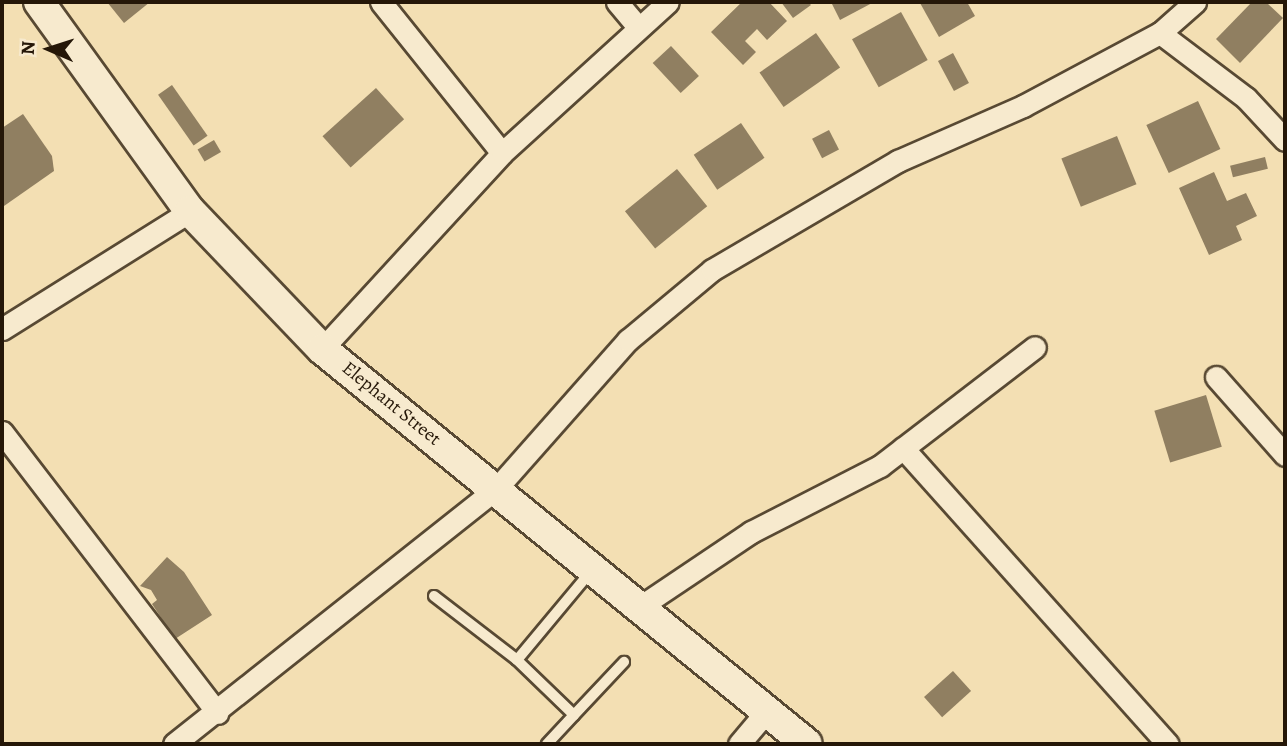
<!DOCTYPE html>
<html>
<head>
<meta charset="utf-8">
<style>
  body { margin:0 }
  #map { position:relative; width:1287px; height:746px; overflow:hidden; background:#f3dfb3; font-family:Alegreya,serif }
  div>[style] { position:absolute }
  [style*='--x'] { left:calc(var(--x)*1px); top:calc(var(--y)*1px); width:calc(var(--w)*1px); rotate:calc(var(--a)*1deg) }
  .building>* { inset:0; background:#907f61; transform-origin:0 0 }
  .roads { filter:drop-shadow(2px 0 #584933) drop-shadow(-2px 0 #584933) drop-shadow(0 2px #584933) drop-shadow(0 -2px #584933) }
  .service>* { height:10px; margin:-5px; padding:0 5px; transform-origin:5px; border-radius:5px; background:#f7eace }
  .minor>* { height:21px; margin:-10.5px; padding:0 10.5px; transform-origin:10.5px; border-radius:10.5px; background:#f7eace }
  .secondary>* { height:30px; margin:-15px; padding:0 15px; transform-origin:15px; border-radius:15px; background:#f7eace }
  span { translate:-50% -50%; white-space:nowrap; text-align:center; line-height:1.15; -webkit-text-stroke:7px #f7eace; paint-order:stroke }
  .street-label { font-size:19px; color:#251708 }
  .frame { position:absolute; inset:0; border:4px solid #251708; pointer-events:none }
  .north { position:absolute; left:14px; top:14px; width:70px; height:70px; -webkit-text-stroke:5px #f7eace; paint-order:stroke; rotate:273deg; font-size:19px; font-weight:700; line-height:28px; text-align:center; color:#251708 }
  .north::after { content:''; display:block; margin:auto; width:24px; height:32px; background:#251708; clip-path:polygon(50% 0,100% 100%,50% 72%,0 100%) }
</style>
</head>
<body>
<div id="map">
  <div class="building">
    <div style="clip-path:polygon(107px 2px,150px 2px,124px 23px)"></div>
    <div style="clip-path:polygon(742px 2px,769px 2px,787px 21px,767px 40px,757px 29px,745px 41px,756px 52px,743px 65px,711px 32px)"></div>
    <div style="clip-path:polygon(781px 2px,808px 2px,811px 5px,793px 18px)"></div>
    <div style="clip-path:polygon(831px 2px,874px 2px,840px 20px)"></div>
    <div style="clip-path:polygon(967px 2px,975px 16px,939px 37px,920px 3px)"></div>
    <div style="clip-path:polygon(1252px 2px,1266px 2px,1283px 18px,1240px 63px,1216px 39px)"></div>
    <div style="left:901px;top:12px;width:55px;height:56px;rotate:61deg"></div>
    <div style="left:816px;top:33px;width:42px;height:69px;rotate:55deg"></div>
    <div style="left:671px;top:46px;width:41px;height:25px;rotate:47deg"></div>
    <div style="left:953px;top:53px;width:34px;height:17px;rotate:62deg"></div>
    <div style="left:172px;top:85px;width:62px;height:17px;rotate:55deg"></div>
    <div style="left:376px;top:88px;width:42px;height:72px;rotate:48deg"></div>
    <div style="left:1198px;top:101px;width:53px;height:57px;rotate:65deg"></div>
    <div style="clip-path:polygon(23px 114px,52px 156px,54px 171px,4px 206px,2px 128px)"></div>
    <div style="left:741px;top:123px;width:42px;height:57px;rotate:56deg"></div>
    <div style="left:829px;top:130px;width:22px;height:19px;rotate:63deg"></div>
    <div style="left:1117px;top:136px;width:52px;height:60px;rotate:68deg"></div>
    <div style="left:214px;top:140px;width:14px;height:19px;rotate:60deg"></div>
    <div style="left:1265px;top:157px;width:12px;height:36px;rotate:76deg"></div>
    <div style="left:677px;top:169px;width:48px;height:67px;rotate:51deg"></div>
    <div style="clip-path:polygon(1214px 172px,1227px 201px,1246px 193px,1257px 216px,1236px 226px,1242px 240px,1209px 255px,1179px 188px)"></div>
    <div style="left:1206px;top:395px;width:54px;height:54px;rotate:73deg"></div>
    <div style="clip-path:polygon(167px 557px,184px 572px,212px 615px,175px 639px,152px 604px,157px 600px,151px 590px,140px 586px)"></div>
    <div style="left:953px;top:671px;width:27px;height:39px;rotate:48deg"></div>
  </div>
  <div class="roads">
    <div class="service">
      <div style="--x:434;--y:596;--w:105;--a:37.6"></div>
      <div style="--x:517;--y:660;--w:79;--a:44"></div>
      <div style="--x:574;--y:715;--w:40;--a:133"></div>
      <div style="--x:517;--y:660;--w:117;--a:-50.2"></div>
      <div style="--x:574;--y:715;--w:73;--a:-46.7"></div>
    </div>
    <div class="minor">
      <div style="--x:381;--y:2;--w:193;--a:51.3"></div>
      <div style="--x:617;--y:2;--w:33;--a:50"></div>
      <div style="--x:1160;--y:33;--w:108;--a:37.1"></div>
      <div style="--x:1246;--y:98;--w:57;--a:47.1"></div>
      <div style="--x:2;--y:329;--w:222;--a:-32.1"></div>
      <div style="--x:322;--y:349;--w:266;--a:-47.4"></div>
      <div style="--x:502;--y:153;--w:224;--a:-42.3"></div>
      <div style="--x:1216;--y:377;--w:104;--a:48.5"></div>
      <div style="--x:2;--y:432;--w:354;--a:52.5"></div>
      <div style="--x:903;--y:448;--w:397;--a:48.2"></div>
      <div style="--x:641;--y:606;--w:133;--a:-33.9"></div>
      <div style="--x:751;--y:532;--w:145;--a:-27.1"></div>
      <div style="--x:880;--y:466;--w:195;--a:-37.5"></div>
      <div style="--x:174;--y:744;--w:411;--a:-38.4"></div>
      <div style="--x:496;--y:489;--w:199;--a:-48.5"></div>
      <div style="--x:628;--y:340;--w:109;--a:-39.8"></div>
      <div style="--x:712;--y:270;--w:216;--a:-30.4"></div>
      <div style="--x:898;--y:161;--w:137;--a:-23.7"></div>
      <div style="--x:1023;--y:106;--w:155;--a:-28.1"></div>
      <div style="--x:1160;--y:33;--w:47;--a:-41.5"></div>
      <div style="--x:739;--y:744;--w:42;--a:-49.8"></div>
    </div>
    <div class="secondary">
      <div style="--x:39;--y:2;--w:258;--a:54.2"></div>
      <div style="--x:190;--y:211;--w:191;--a:46.3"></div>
      <div style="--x:322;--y:349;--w:625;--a:39.16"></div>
    </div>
  </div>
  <div class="street-label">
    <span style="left:391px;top:404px;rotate:39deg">Elephant Street</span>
  </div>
  <div class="frame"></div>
  <div class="north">N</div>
</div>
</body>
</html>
